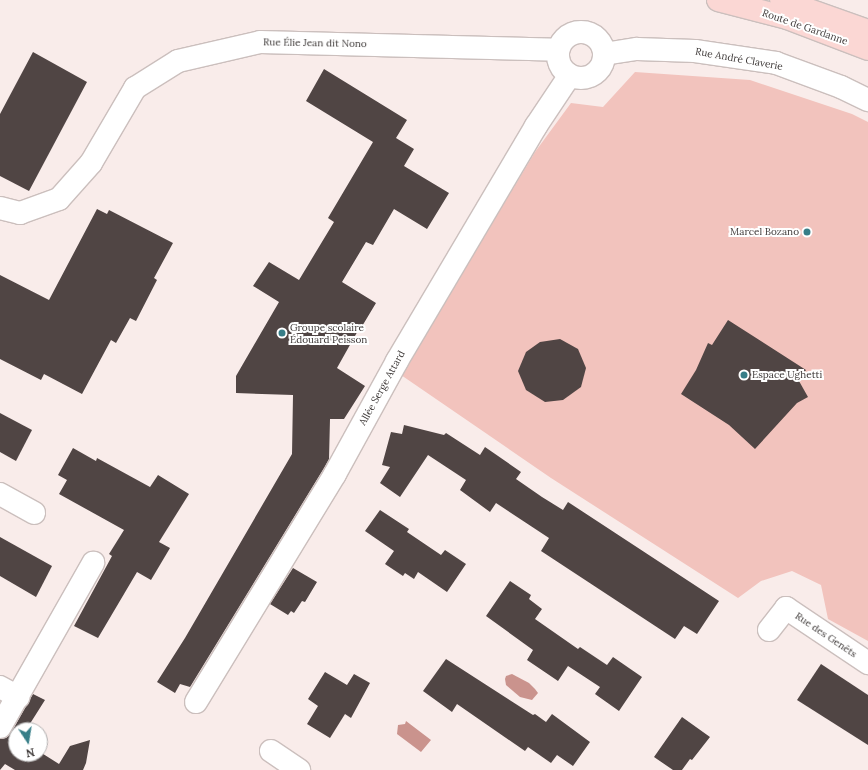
<!DOCTYPE html>
<html>
<head>
<meta charset="utf-8">
<style>
  body { margin:0 }
  #map { position:relative; width:868px; height:770px; overflow:hidden; background:#f9ecea; font-family:Lora,serif }
  div>[style] { position:absolute }
  [style*='--x'] { left:calc(var(--x)*1px); top:calc(var(--y)*1px); width:calc(var(--w)*1px); rotate:calc(var(--a)*1deg) }
  .green>* { inset:0; background:#f2c3bd }
  .water>* { inset:0; background:#ca938d }
  .building>* { inset:0; background:#504544 }
  .roads { filter:drop-shadow(1px 0 #cbbfbd) drop-shadow(-1px 0 #cbbfbd) drop-shadow(0 1px #cbbfbd) drop-shadow(0 -1px #cbbfbd) }
  .minor>* { height:22px; margin:-11px; padding:0 11px; transform-origin:11px; border-radius:11px; background:#fff }
  .minor>.ring { margin:-11px; padding:0; box-sizing:content-box; background:none; border:22px solid #fff; border-radius:50% }
  .secondary>* { height:22px; margin:-11px; padding:0 11px; transform-origin:11px; border-radius:11px; background:#fbd7d4 }
  .dots>* { width:11px; height:11px; translate:-50% -50%; box-sizing:border-box; border:2px solid #fff; border-radius:50% }
  span { translate:-50% -50%; white-space:nowrap; text-align:center; line-height:1.15; -webkit-text-stroke:4px #fff; paint-order:stroke }
  .street-label { font-size:10px; color:#3d3837 }
  .poi-label { font-size:10px; color:#3d3837 }
  .right { translate:-100% -50%; text-align:right }
  .left { translate:0 -50%; text-align:left }
  .north { position:absolute; left:8px; top:722px; width:40px; height:40px; box-sizing:border-box; background:#fff; border:1px solid #b1afaf; border-radius:50%; rotate:168deg; font-size:11px; font-weight:700; line-height:16px; text-align:center; color:#3d3837 }
  .north::after { content:''; display:block; margin:auto; width:14px; height:18px; background:#377e88; clip-path:polygon(50% 0,100% 100%,50% 72%,0 100%) }
</style>
</head>
<body>
<div id="map">
  <div class="green">
    <div style="clip-path:polygon(635px 72px,750px 80px,852px 114px,868px 122px,868px 641px,828px 619px,821px 585px,792px 571px,761px 581px,738px 598px,551px 478px,401px 375px,535px 152px,571px 103px,603px 107px)"></div>
  </div>
  <div class="water">
    <div style="clip-path:polygon(512px 674px,529px 683px,535px 689px,538px 693px,532px 700px,520px 697px,506px 685px,505px 679px,506px 676px)"></div>
    <div style="clip-path:polygon(406px 721px,431px 740px,421px 752px,397px 734px,398px 725px,405px 724px)"></div>
  </div>
  <div class="building">
    <div style="clip-path:polygon(33px 52px,87px 82px,29px 191px,0 176px,0 114px)"></div>
    <div style="clip-path:polygon(324px 69px,407px 120px,396px 138px,414px 149px,404px 166px,449px 193px,427px 229px,394px 209px,373px 245px,366px 242px,342px 282px,376px 303px,361px 328px,360px 327px,337px 368px,365px 386px,344px 419px,330px 419px,329px 459px,324px 468px,190px 687px,180px 684px,175px 693px,157px 682px,185px 638px,292px 454px,293px 395px,236px 393px,236px 376px,279px 302px,253px 286px,269px 262px,299px 280px,334px 222px,328px 218px,373px 142px,306px 101px)"></div>
    <div style="clip-path:polygon(97px 209px,107px 214px,109px 210px,173px 243px,154px 278px,157px 280px,136px 321px,130px 318px,116px 343px,111px 340px,82px 394px,44px 374px,41px 380px,0 359px,0 275px,49px 300px)"></div>
    <div style="clip-path:polygon(728px 320px,806px 370px,799px 381px,808px 397px,797px 403px,755px 449px,729px 425px,681px 394px,696px 370px,708px 343px,712px 345px)"></div>
    <div style="clip-path:polygon(560px 339px,578px 349px,586px 368px,581px 387px,563px 400px,545px 402px,526px 390px,518px 371px,526px 352px,540px 342px)"></div>
    <div style="clip-path:polygon(0 413px,32px 430px,16px 461px,0 452px)"></div>
    <div style="clip-path:polygon(404px 425px,444px 435px,446px 433px,480px 455px,485px 447px,521px 472px,516px 479px,542px 497px,563px 510px,568px 502px,719px 601px,697px 634px,684px 626px,675px 639px,541px 551px,549px 538px,496px 503px,490px 512px,460px 490px,466px 480px,428px 455px,400px 497px,380px 483px,390px 467px,382px 465px,391px 432px,402px 434px)"></div>
    <div style="clip-path:polygon(73px 448px,96px 461px,97px 458px,150px 487px,158px 475px,189px 494px,159px 542px,170px 548px,151px 580px,137px 572px,98px 638px,74px 626px,112px 556px,109px 554px,124px 530px,59px 494px,67px 480px,58px 475px)"></div>
    <div style="clip-path:polygon(380px 510px,409px 529px,407px 532px,441px 555px,445px 550px,466px 564px,447px 592px,418px 572px,414px 579px,405px 573px,403px 576px,385px 564px,394px 551px,365px 531px)"></div>
    <div style="clip-path:polygon(0 537px,52px 566px,36px 597px,0 576px)"></div>
    <div style="clip-path:polygon(293px 568px,317px 582px,305px 602px,302px 601px,294px 613px,291px 611px,288px 615px,270px 604px)"></div>
    <div style="clip-path:polygon(510px 581px,531px 595px,529px 599px,542px 609px,535px 619px,578px 649px,580px 647px,607px 665px,613px 657px,642px 677px,619px 711px,595px 694px,600px 687px,568px 666px,558px 681px,527px 660px,533px 650px,486px 616px)"></div>
    <div style="clip-path:polygon(446px 659px,533px 715px,535px 714px,546px 722px,552px 714px,590px 742px,573px 766px,557px 755px,551px 763px,528px 747px,525px 751px,457px 704px,452px 712px,423px 691px)"></div>
    <div style="clip-path:polygon(821px 664px,868px 695px,868px 745px,797px 700px)"></div>
    <div style="clip-path:polygon(325px 672px,347px 685px,354px 674px,370px 683px,351px 718px,345px 714px,330px 738px,307px 724px,318px 706px,308px 699px)"></div>
    <div style="clip-path:polygon(33px 694px,45px 700px,26px 730px,16px 730px,16px 754px,40px 754px,40px 752px,59px 764px,70px 746px,90px 740px,86px 763px,83px 770px,15px 770px,5px 764px,0 770px,0 739px,6px 738px,11px 733px)"></div>
    <div style="clip-path:polygon(682px 717px,710px 737px,692px 760px,690px 759px,682px 770px,673px 770px,654px 757px)"></div>
  </div>
  <div class="roads">
    <div class="minor">
      <div class="ring" style="left:558px;top:32px;width:24px;height:24px"></div>
      <div style="--x:604;--y:54;--w:33;--a:-9"></div>
      <div style="--x:637;--y:49;--w:58;--a:2"></div>
      <div style="--x:695;--y:51;--w:82;--a:8.4"></div>
      <div style="--x:776;--y:63;--w:69;--a:20.3"></div>
      <div style="--x:841;--y:87;--w:30;--a:26"></div>
      <div style="--x:0;--y:208;--w:21;--a:14"></div>
      <div style="--x:20;--y:213;--w:41;--a:-19.7"></div>
      <div style="--x:59;--y:199;--w:48;--a:-48.4"></div>
      <div style="--x:91;--y:163;--w:87;--a:-59.6"></div>
      <div style="--x:135;--y:88;--w:51;--a:-32.1"></div>
      <div style="--x:178;--y:61;--w:84;--a:-13"></div>
      <div style="--x:260;--y:42;--w:298;--a:1.5"></div>
      <div style="--x:0;--y:494;--w:39;--a:29"></div>
      <div style="--x:769;--y:630;--w:28;--a:-52"></div>
      <div style="--x:786;--y:608;--w:99;--a:33.9"></div>
      <div style="--x:0;--y:687;--w:21;--a:29"></div>
      <div style="--x:196;--y:702;--w:267;--a:-58.6"></div>
      <div style="--x:335;--y:474;--w:129;--a:-61.2"></div>
      <div style="--x:397;--y:361;--w:273;--a:-59.4"></div>
      <div style="--x:536;--y:126;--w:61;--a:-56.3"></div>
      <div style="--x:0;--y:727;--w:189;--a:-60.4"></div>
      <div style="--x:271;--y:751;--w:34;--a:34"></div>
    </div>
    <div class="secondary">
      <div style="--x:718;--y:0;--w:71;--a:14.6"></div>
      <div style="--x:787;--y:18;--w:87;--a:20.9"></div>
      <div style="--x:781;--y:0;--w:92;--a:19.6"></div>
    </div>
  </div>
  <div class="dots">
    <div style="left:807px;top:232px;background:#377e88"></div>
    <div style="left:282px;top:333px;background:#377e88"></div>
    <div style="left:744px;top:375px;background:#377e88"></div>
  </div>
  <div class="street-label">
    <span style="left:805px;top:27px;rotate:19deg">Route de Gardanne</span>
    <span style="left:315px;top:43px;rotate:1deg">Rue Élie Jean dit Nono</span>
    <span style="left:739px;top:59px;rotate:10deg">Rue André Claverie</span>
    <span style="left:382px;top:388px;rotate:-61deg">Allée Serge Attard</span>
    <span style="left:826px;top:635px;rotate:34deg">Rue des Genêts</span>
  </div>
  <div class="poi-label">
    <span class="right" style="left:799px;top:232px">Marcel Bozano</span>
    <span class="left" style="left:290px;top:333px">Groupe scolaire<br>Édouard Peisson</span>
    <span class="left" style="left:752px;top:375px">Espace Ughetti</span>
  </div>
  <div class="north">N</div>
</div>
</body>
</html>
